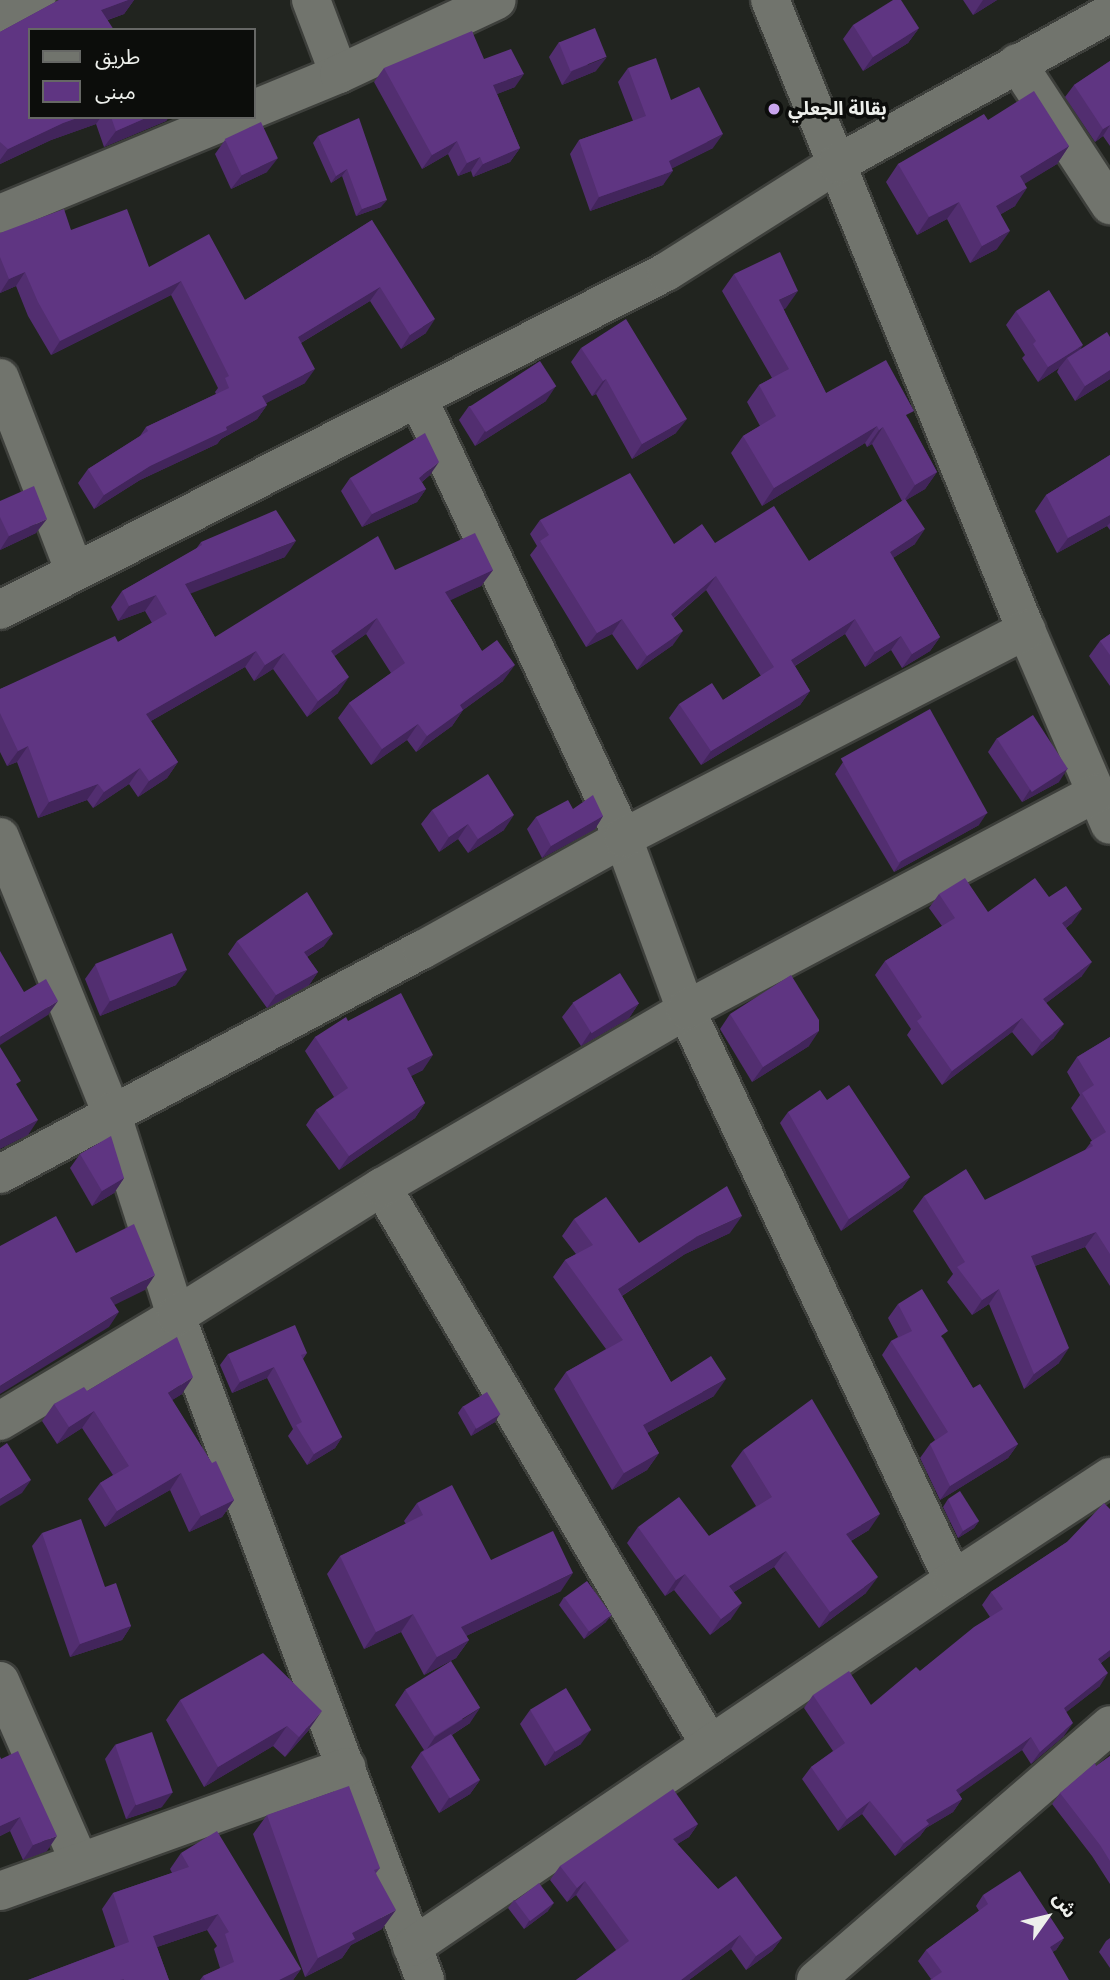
<!DOCTYPE html>
<html>
<head>
<meta charset="utf-8">
<style>
  body { margin:0 }
  #map { position:relative; width:1110px; height:1980px; overflow:hidden; background:#21241f; font-family:"Libre Baskerville","Noto Sans Arabic",serif }
  div>[style] { position:absolute }
  [style*='--x'] { left:calc(var(--x)*1px); top:calc(var(--y)*1px); width:calc(var(--w)*1px); rotate:calc(var(--a)*1deg) }
  .roads { filter:drop-shadow(2px 0 #3d3f3b) drop-shadow(-2px 0 #3d3f3b) drop-shadow(0 2px #3d3f3b) drop-shadow(0 -2px #3d3f3b) }
  .minor>* { height:38px; margin:-19px; padding:0 19px; transform-origin:19px; border-radius:19px; background:#71746d }
  .tertiary>* { height:38px; margin:-19px; padding:0 19px; transform-origin:19px; border-radius:19px; background:#71746d }
  .wall>* { inset:0; background:#522e70 }
  .shaded-wall>* { inset:0; background:#42255b }
  .building>* { inset:0; background:#5f3582; transform-origin:0 0 }
  .dots>* { width:19px; height:19px; translate:-50% -50%; box-sizing:border-box; border:4px solid #0c0d0b; border-radius:50% }
  span { translate:-50% -50%; white-space:nowrap; text-align:center; line-height:1.15; -webkit-text-stroke:7px #0c0d0b; paint-order:stroke }
  .poi-label { font-size:19px; color:#edefeb; font-weight:700 }
  .left { translate:0 -50%; text-align:left }
  .legend { position:absolute; left:28px; top:28px; width:228px; height:91px; box-sizing:border-box; background:#0c0d0b; border:2px solid #666765; margin:0; padding:9px 12px; list-style:none; font-size:21px; color:#edefeb }
  .legend li { display:flex; align-items:center; gap:14px; height:35px }
  .legend b { width:35px; border:2px solid #666765 }
  .north { position:absolute; left:1012px; top:1882px; width:70px; height:70px; -webkit-text-stroke:5px #0c0d0b; paint-order:stroke; rotate:56deg; font-size:19px; font-weight:700; line-height:28px; text-align:center; color:#edefeb }
  .north::after { content:''; display:block; margin:auto; width:24px; height:32px; background:#edefeb; clip-path:polygon(50% 0,100% 100%,50% 72%,0 100%) }
</style>
</head>
<body>
<div id="map">
  <div class="roads">
    <div class="minor">
      <div style="--x:311;--y:0;--w:79;--a:69.3"></div>
      <div style="--x:770;--y:0;--w:680;--a:67.89"></div>
      <div style="--x:1026;--y:630;--w:212;--a:66.7"></div>
      <div style="--x:0;--y:14;--w:39;--a:-21"></div>
      <div style="--x:1017;--y:63;--w:170;--a:56.8"></div>
      <div style="--x:254;--y:109;--w:92;--a:-22.4"></div>
      <div style="--x:339;--y:74;--w:174;--a:-25.1"></div>
      <div style="--x:0;--y:214;--w:253;--a:-22.5"></div>
      <div style="--x:0;--y:378;--w:206;--a:68.9"></div>
      <div style="--x:419;--y:400;--w:483;--a:65"></div>
      <div style="--x:623;--y:838;--w:183;--a:69.9"></div>
      <div style="--x:686;--y:1010;--w:629;--a:64.9"></div>
      <div style="--x:0;--y:837;--w:297;--a:68"></div>
      <div style="--x:111;--y:1112;--w:214;--a:72.3"></div>
      <div style="--x:176;--y:1316;--w:709;--a:69.44"></div>
      <div style="--x:0;--y:1174;--w:478;--a:-28"></div>
      <div style="--x:422;--y:950;--w:230;--a:-29.1"></div>
      <div style="--x:623;--y:838;--w:454;--a:-27.3"></div>
      <div style="--x:382;--y:1187;--w:647;--a:59.55"></div>
      <div style="--x:0;--y:1421;--w:205;--a:-30.8"></div>
      <div style="--x:176;--y:1316;--w:243;--a:-32.1"></div>
      <div style="--x:382;--y:1187;--w:352;--a:-30.2"></div>
      <div style="--x:686;--y:1010;--w:463;--a:-27.9"></div>
      <div style="--x:0;--y:1681;--w:197;--a:66.3"></div>
      <div style="--x:0;--y:1891;--w:368;--a:-19.7"></div>
      <div style="--x:412;--y:1947;--w:654;--a:-34.15"></div>
      <div style="--x:953;--y:1580;--w:188;--a:-33.3"></div>
      <div style="--x:816;--y:1980;--w:389;--a:-40.9"></div>
    </div>
    <div class="tertiary">
      <div style="--x:0;--y:610;--w:747;--a:-26.91"></div>
      <div style="--x:666;--y:272;--w:202;--a:-32.3"></div>
      <div style="--x:837;--y:164;--w:312;--a:-28.9"></div>
    </div>
  </div>
  <div class="wall">
    <div style="clip-path:polygon(59px 0,134px 0,124px 14px,108px 20px,30px 117px,169px 117px,166px 121px,104px 147px,96px 124px,51px 140px,0 164px,0 32px)"></div>
    <div style="clip-path:polygon(963px 0,997px 0,973px 15px)"></div>
    <div style="clip-path:polygon(853px 25px,919px 28px,908px 43px,863px 71px,843px 39px)"></div>
    <div style="clip-path:polygon(559px 42px,596px 71px,562px 85px,549px 57px)"></div>
    <div style="clip-path:polygon(484px 59px,515px 87px,497px 94px,520px 148px,510px 162px,473px 177px,471px 171px,458px 176px,448px 154px,422px 169px,374px 82px,384px 68px)"></div>
    <div style="clip-path:polygon(1110px 61px,1110px 146px,1103px 136px,1095px 142px,1065px 97px,1074px 85px)"></div>
    <div style="clip-path:polygon(628px 68px,671px 100px,713px 148px,672px 168px,663px 185px,590px 211px,570px 154px,579px 140px,633px 121px,618px 82px)"></div>
    <div style="clip-path:polygon(988px 120px,1069px 146px,1057px 164px,1025px 183px,1015px 206px,1001px 214px,997px 249px,970px 263px,947px 219px,917px 235px,886px 182px,898px 164px)"></div>
    <div style="clip-path:polygon(318px 136px,381px 207px,356px 216px,342px 176px,331px 183px,313px 143px)"></div>
    <div style="clip-path:polygon(225px 140px,267px 172px,231px 189px,215px 154px)"></div>
    <div style="clip-path:polygon(372px 220px,426px 333px,401px 349px,370px 301px,301px 343px,305px 383px,266px 403px,267px 405px,257px 419px,221px 439px,217px 444px,140px 480px,94px 509px,78px 483px,88px 469px,140px 436px,146px 427px,216px 394px,215px 392px,218px 388px,171px 295px,51px 355px,28px 316px,16px 286px,0 293px,0 233px,71px 230px,149px 267px,245px 300px)"></div>
    <div style="clip-path:polygon(734px 274px,786px 308px,783px 309px,826px 393px,908px 418px,937px 472px,925px 489px,906px 500px,915px 544px,893px 558px,940px 637px,930px 651px,902px 668px,891px 650px,865px 667px,845px 634px,795px 666px,810px 691px,800px 705px,701px 765px,669px 718px,679px 704px,723px 700px,761px 676px,706px 590px,674px 618px,673px 645px,637px 670px,612px 634px,586px 647px,530px 555px,537px 546px,530px 534px,540px 520px,674px 544px,715px 543px,809px 561px,902px 501px,872px 444px,867px 447px,865px 443px,762px 506px,731px 453px,743px 436px,760px 426px,747px 402px,759px 385px,772px 378px,722px 291px)"></div>
    <div style="clip-path:polygon(1016px 311px,1081px 349px,1110px 337px,1110px 379px,1075px 401px,1057px 372px,1059px 368px,1038px 382px,1022px 358px,1025px 355px,1006px 325px)"></div>
    <div style="clip-path:polygon(581px 348px,676px 433px,632px 459px,596px 394px,592px 396px,571px 362px)"></div>
    <div style="clip-path:polygon(546px 401px,475px 446px,459px 420px,469px 406px)"></div>
    <div style="clip-path:polygon(1110px 455px,1110px 530px,1107px 526px,1057px 553px,1035px 511px,1046px 495px)"></div>
    <div style="clip-path:polygon(430px 475px,422px 482px,426px 489px,417px 502px,362px 527px,341px 491px,350px 478px)"></div>
    <div style="clip-path:polygon(0 501px,36px 533px,0 550px)"></div>
    <div style="clip-path:polygon(201px 542px,285px 557px,190px 593px,215px 637px,395px 570px,493px 570px,481px 586px,450px 600px,482px 651px,503px 681px,463px 710px,452px 726px,416px 752px,407px 740px,371px 765px,338px 718px,349px 703px,391px 673px,366px 634px,334px 656px,338px 693px,307px 717px,273px 669px,254px 681px,245px 667px,151px 721px,178px 762px,167px 778px,138px 797px,129px 784px,93px 808px,87px 800px,38px 818px,17px 762px,7px 766px,0 752px,0 689px,118px 642px,152px 623px,145px 611px,118px 621px,111px 607px,122px 591px,196px 549px)"></div>
    <div style="clip-path:polygon(1110px 634px,1110px 686px,1089px 656px,1100px 641px)"></div>
    <div style="clip-path:polygon(997px 738px,1059px 782px,1022px 802px,988px 752px)"></div>
    <div style="clip-path:polygon(843px 762px,979px 825px,894px 872px,835px 774px)"></div>
    <div style="clip-path:polygon(573px 809px,603px 816px,595px 829px,542px 858px,527px 829px,536px 817px)"></div>
    <div style="clip-path:polygon(432px 810px,504px 830px,468px 853px,458px 839px,439px 852px,421px 824px)"></div>
    <div style="clip-path:polygon(939px 894px,988px 912px,1049px 897px,1072px 923px,1066px 928px,1082px 976px,1046px 1003px,1054px 1038px,1032px 1056px,1012px 1032px,942px 1085px,907px 1035px,911px 1029px,875px 975px,885px 961px,942px 926px,929px 908px)"></div>
    <div style="clip-path:polygon(237px 941px,324px 946px,307px 957px,318px 972px,309px 985px,267px 1008px,228px 954px)"></div>
    <div style="clip-path:polygon(95px 965px,176px 985px,100px 1016px,85px 979px)"></div>
    <div style="clip-path:polygon(573px 1003px,639px 1003px,629px 1018px,581px 1046px,562px 1017px)"></div>
    <div style="clip-path:polygon(730px 1014px,809px 1046px,752px 1082px,720px 1029px)"></div>
    <div style="clip-path:polygon(348px 1021px,423px 1070px,411px 1076px,425px 1103px,415px 1118px,339px 1170px,306px 1125px,316px 1110px,334px 1097px,305px 1051px,315px 1037px)"></div>
    <div style="clip-path:polygon(1110px 1037px,1110px 1286px,1085px 1247px,1035px 1266px,1059px 1363px,1024px 1389px,989px 1304px,972px 1315px,947px 1282px,953px 1274px,913px 1211px,924px 1196px,985px 1200px,1085px 1150px,1092px 1141px,1071px 1108px,1080px 1095px,1067px 1072px,1077px 1057px)"></div>
    <div style="clip-path:polygon(827px 1100px,910px 1177px,902px 1188px,841px 1231px,780px 1123px,788px 1112px)"></div>
    <div style="clip-path:polygon(80px 1154px,124px 1178px,114px 1193px,92px 1206px,70px 1168px)"></div>
    <div style="clip-path:polygon(574px 1219px,639px 1243px,730px 1233px,685px 1254px,622px 1296px,671px 1382px,714px 1396px,647px 1433px,659px 1453px,647px 1470px,612px 1490px,554px 1389px,566px 1372px,606px 1349px,553px 1277px,565px 1260px,576px 1254px,562px 1236px)"></div>
    <div style="clip-path:polygon(898px 1304px,943px 1338px,973px 1388px,1018px 1444px,1008px 1458px,940px 1500px,920px 1458px,930px 1444px,935px 1440px,882px 1355px,891px 1341px,898px 1337px,888px 1318px)"></div>
    <div style="clip-path:polygon(307px 1353px,303px 1359px,342px 1437px,335px 1448px,307px 1465px,288px 1436px,293px 1429px,267px 1378px,232px 1393px,220px 1365px,228px 1354px)"></div>
    <div style="clip-path:polygon(87px 1391px,182px 1394px,172px 1400px,234px 1500px,222px 1517px,189px 1532px,170px 1490px,105px 1527px,88px 1499px,100px 1483px,113px 1475px,82px 1428px,57px 1444px,42px 1421px,54px 1404px)"></div>
    <div style="clip-path:polygon(463px 1406px,495px 1422px,471px 1436px,458px 1413px)"></div>
    <div style="clip-path:polygon(743px 1450px,869px 1530px,851px 1541px,866px 1593px,819px 1628px,774px 1567px,734px 1592px,731px 1619px,710px 1635px,674px 1590px,665px 1596px,627px 1543px,638px 1527px,709px 1536px,756px 1506px,731px 1466px)"></div>
    <div style="clip-path:polygon(948px 1499px,979px 1521px,974px 1528px,958px 1538px,943px 1507px)"></div>
    <div style="clip-path:polygon(417px 1503px,491px 1560px,561px 1591px,466px 1636px,469px 1640px,456px 1658px,424px 1675px,401px 1632px,364px 1649px,327px 1574px,340px 1556px,406px 1524px,404px 1521px)"></div>
    <div style="clip-path:polygon(1110px 1509px,1110px 1656px,1101px 1663px,1100px 1686px,1066px 1712px,1064px 1736px,1031px 1764px,1022px 1750px,959px 1794px,962px 1799px,953px 1812px,926px 1828px,920px 1836px,895px 1856px,862px 1814px,838px 1831px,802px 1779px,811px 1767px,833px 1751px,804px 1708px,813px 1695px,871px 1705px,920px 1671px,990px 1617px,982px 1605px,991px 1592px,1067px 1542px)"></div>
    <div style="clip-path:polygon(42px 1533px,105px 1587px,131px 1626px,122px 1640px,70px 1657px,32px 1546px)"></div>
    <div style="clip-path:polygon(564px 1597px,606px 1622px,584px 1639px,559px 1605px)"></div>
    <div style="clip-path:polygon(405px 1690px,470px 1723px,452px 1735px,480px 1780px,470px 1794px,439px 1813px,411px 1767px,421px 1752px,424px 1750px,395px 1705px)"></div>
    <div style="clip-path:polygon(180px 1700px,308px 1731px,285px 1757px,273px 1746px,204px 1787px,166px 1720px)"></div>
    <div style="clip-path:polygon(530px 1710px,581px 1744px,545px 1766px,520px 1724px)"></div>
    <div style="clip-path:polygon(115px 1745px,162px 1807px,126px 1819px,105px 1759px)"></div>
    <div style="clip-path:polygon(1110px 1756px,1110px 1884px,1092px 1856px,1052px 1804px,1060px 1793px)"></div>
    <div style="clip-path:polygon(0 1757px,47px 1851px,23px 1860px,10px 1831px,0 1836px)"></div>
    <div style="clip-path:polygon(267px 1815px,380px 1868px,376px 1873px,382px 1929px,351px 1945px,342px 1958px,305px 1977px,253px 1834px)"></div>
    <div style="clip-path:polygon(698px 1824px,689px 1837px,677px 1844px,718px 1889px,782px 1938px,772px 1951px,746px 1970px,731px 1949px,689px 1980px,576px 1980px,616px 1950px,576px 1895px,567px 1902px,550px 1880px,560px 1866px)"></div>
    <div style="clip-path:polygon(181px 1853px,301px 1969px,293px 1980px,200px 1980px,203px 1976px,220px 1968px,214px 1949px,217px 1946px,207px 1930px,157px 1947px,169px 1980px,28px 1980px,115px 1947px,102px 1909px,113px 1893px,172px 1873px,170px 1869px)"></div>
    <div style="clip-path:polygon(983px 1895px,1064px 1938px,1056px 1950px,1052px 1952px,931px 1979px,918px 1961px,926px 1950px,979px 1911px,976px 1906px)"></div>
    <div style="clip-path:polygon(514px 1900px,548px 1911px,524px 1929px,508px 1908px)"></div>
    <div style="clip-path:polygon(1110px 1938px,1110px 1968px,1099px 1952px,1106px 1941px)"></div>
  </div>
  <div class="shaded-wall">
    <div style="clip-path:polygon(128px 0,134px 0,124px 14px,90px 26px,101px 10px)"></div>
    <div style="clip-path:polygon(983px 0,997px 0,973px 15px)"></div>
    <div style="clip-path:polygon(919px 28px,908px 43px,863px 71px,873px 57px)"></div>
    <div style="clip-path:polygon(607px 57px,596px 71px,562px 85px,572px 71px)"></div>
    <div style="clip-path:polygon(524px 74px,515px 87px,484px 99px,493px 85px)"></div>
    <div style="clip-path:polygon(80px 117px,101px 117px,96px 124px,51px 140px,0 164px,0 160px,8px 149px,63px 123px)"></div>
    <div style="clip-path:polygon(148px 117px,169px 117px,166px 121px,104px 147px,116px 131px)"></div>
    <div style="clip-path:polygon(1110px 125px,1103px 136px,1095px 142px,1103px 129px)"></div>
    <div style="clip-path:polygon(723px 134px,713px 148px,659px 175px,669px 161px)"></div>
    <div style="clip-path:polygon(457px 141px,448px 154px,422px 169px,432px 155px)"></div>
    <div style="clip-path:polygon(1069px 146px,1057px 164px,1008px 194px,1020px 176px)"></div>
    <div style="clip-path:polygon(520px 148px,510px 162px,473px 177px,483px 164px)"></div>
    <div style="clip-path:polygon(480px 157px,471px 171px,458px 176px,467px 163px)"></div>
    <div style="clip-path:polygon(278px 158px,267px 172px,231px 189px,242px 175px)"></div>
    <div style="clip-path:polygon(347px 169px,342px 176px,331px 183px,336px 176px)"></div>
    <div style="clip-path:polygon(673px 171px,663px 185px,590px 211px,599px 197px)"></div>
    <div style="clip-path:polygon(1027px 188px,1015px 206px,984px 224px,996px 206px)"></div>
    <div style="clip-path:polygon(387px 200px,381px 207px,356px 216px,362px 209px)"></div>
    <div style="clip-path:polygon(959px 202px,947px 219px,917px 235px,929px 217px)"></div>
    <div style="clip-path:polygon(1010px 231px,997px 249px,970px 263px,982px 246px)"></div>
    <div style="clip-path:polygon(25px 272px,16px 286px,0 293px,9px 279px)"></div>
    <div style="clip-path:polygon(181px 281px,171px 295px,51px 355px,60px 341px)"></div>
    <div style="clip-path:polygon(380px 287px,370px 301px,289px 350px,298px 337px)"></div>
    <div style="clip-path:polygon(798px 291px,786px 308px,767px 317px,779px 300px)"></div>
    <div style="clip-path:polygon(435px 319px,426px 333px,401px 349px,410px 335px)"></div>
    <div style="clip-path:polygon(1083px 345px,1073px 360px,1067px 358px,1059px 368px,1038px 382px,1048px 367px)"></div>
    <div style="clip-path:polygon(315px 369px,305px 383px,253px 410px,262px 396px)"></div>
    <div style="clip-path:polygon(1110px 370px,1110px 379px,1075px 401px,1085px 386px)"></div>
    <div style="clip-path:polygon(606px 379px,596px 394px,592px 396px,603px 381px)"></div>
    <div style="clip-path:polygon(556px 386px,546px 401px,475px 446px,485px 431px)"></div>
    <div style="clip-path:polygon(267px 405px,257px 419px,221px 439px,217px 444px,140px 480px,94px 509px,104px 495px,150px 466px)"></div>
    <div style="clip-path:polygon(687px 419px,676px 433px,632px 459px,642px 444px)"></div>
    <div style="clip-path:polygon(877px 426px,865px 443px,762px 506px,774px 488px)"></div>
    <div style="clip-path:polygon(883px 427px,872px 444px,867px 447px,879px 430px)"></div>
    <div style="clip-path:polygon(439px 462px,430px 475px,410px 491px,419px 478px)"></div>
    <div style="clip-path:polygon(937px 472px,925px 489px,903px 502px,915px 485px)"></div>
    <div style="clip-path:polygon(426px 489px,417px 502px,362px 527px,372px 514px)"></div>
    <div style="clip-path:polygon(1110px 515px,1110px 523px,1107px 526px,1057px 553px,1068px 538px)"></div>
    <div style="clip-path:polygon(47px 519px,36px 533px,0 550px,9px 536px)"></div>
    <div style="clip-path:polygon(925px 529px,915px 544px,880px 566px,890px 552px)"></div>
    <div style="clip-path:polygon(296px 541px,285px 557px,174px 600px,185px 584px)"></div>
    <div style="clip-path:polygon(493px 570px,481px 586px,434px 608px,445px 592px)"></div>
    <div style="clip-path:polygon(716px 576px,706px 590px,661px 628px,671px 614px)"></div>
    <div style="clip-path:polygon(156px 595px,145px 611px,118px 621px,129px 606px)"></div>
    <div style="clip-path:polygon(377px 618px,366px 634px,319px 667px,331px 651px)"></div>
    <div style="clip-path:polygon(622px 619px,612px 634px,586px 647px,597px 633px)"></div>
    <div style="clip-path:polygon(855px 619px,845px 634px,781px 674px,791px 660px)"></div>
    <div style="clip-path:polygon(683px 631px,673px 645px,637px 670px,647px 656px)"></div>
    <div style="clip-path:polygon(901px 636px,891px 650px,865px 667px,875px 652px)"></div>
    <div style="clip-path:polygon(940px 637px,930px 651px,902px 668px,912px 654px)"></div>
    <div style="clip-path:polygon(256px 651px,245px 667px,135px 730px,146px 714px)"></div>
    <div style="clip-path:polygon(284px 653px,273px 669px,254px 681px,265px 665px)"></div>
    <div style="clip-path:polygon(515px 665px,503px 681px,463px 710px,452px 726px,416px 752px,427px 736px,460px 705px)"></div>
    <div style="clip-path:polygon(349px 677px,338px 693px,307px 717px,318px 701px)"></div>
    <div style="clip-path:polygon(810px 691px,800px 705px,701px 765px,711px 751px)"></div>
    <div style="clip-path:polygon(418px 724px,407px 740px,371px 765px,382px 749px)"></div>
    <div style="clip-path:polygon(28px 746px,17px 762px,7px 766px,18px 751px)"></div>
    <div style="clip-path:polygon(178px 762px,167px 778px,138px 797px,149px 781px)"></div>
    <div style="clip-path:polygon(140px 768px,129px 784px,93px 808px,104px 792px)"></div>
    <div style="clip-path:polygon(1068px 768px,1059px 782px,1022px 802px,1031px 788px)"></div>
    <div style="clip-path:polygon(98px 784px,87px 800px,38px 818px,49px 802px)"></div>
    <div style="clip-path:polygon(987px 813px,979px 825px,894px 872px,902px 860px)"></div>
    <div style="clip-path:polygon(514px 815px,504px 830px,468px 853px,478px 839px)"></div>
    <div style="clip-path:polygon(603px 816px,595px 829px,542px 858px,551px 846px)"></div>
    <div style="clip-path:polygon(468px 824px,458px 839px,439px 852px,449px 837px)"></div>
    <div style="clip-path:polygon(1082px 909px,1072px 923px,1053px 937px,1062px 923px)"></div>
    <div style="clip-path:polygon(333px 934px,324px 946px,295px 964px,304px 952px)"></div>
    <div style="clip-path:polygon(1092px 962px,1082px 976px,1033px 1013px,1043px 999px)"></div>
    <div style="clip-path:polygon(187px 970px,176px 985px,100px 1016px,110px 1001px)"></div>
    <div style="clip-path:polygon(318px 972px,309px 985px,267px 1008px,276px 995px)"></div>
    <div style="clip-path:polygon(58px 1001px,48px 1015px,0 1045px,0 1037px)"></div>
    <div style="clip-path:polygon(639px 1003px,629px 1018px,581px 1046px,591px 1031px)"></div>
    <div style="clip-path:polygon(1022px 1018px,1012px 1032px,942px 1085px,952px 1071px)"></div>
    <div style="clip-path:polygon(1064px 1024px,1054px 1038px,1032px 1056px,1042px 1042px)"></div>
    <div style="clip-path:polygon(819px 1031px,809px 1046px,752px 1082px,763px 1067px)"></div>
    <div style="clip-path:polygon(433px 1055px,423px 1070px,397px 1083px,407px 1068px)"></div>
    <div style="clip-path:polygon(425px 1103px,415px 1118px,339px 1170px,349px 1156px)"></div>
    <div style="clip-path:polygon(38px 1120px,28px 1135px,0 1149px,0 1140px)"></div>
    <div style="clip-path:polygon(910px 1177px,902px 1188px,841px 1231px,849px 1219px)"></div>
    <div style="clip-path:polygon(124px 1178px,114px 1193px,92px 1206px,102px 1191px)"></div>
    <div style="clip-path:polygon(742px 1216px,730px 1233px,685px 1254px,606px 1306px,618px 1289px,696px 1237px)"></div>
    <div style="clip-path:polygon(1096px 1232px,1085px 1247px,1021px 1271px,1031px 1256px)"></div>
    <div style="clip-path:polygon(155px 1275px,145px 1290px,100px 1312px,110px 1298px)"></div>
    <div style="clip-path:polygon(999px 1289px,989px 1304px,972px 1315px,982px 1300px)"></div>
    <div style="clip-path:polygon(119px 1312px,109px 1327px,0 1394px,0 1386px)"></div>
    <div style="clip-path:polygon(1069px 1348px,1059px 1363px,1024px 1389px,1034px 1374px)"></div>
    <div style="clip-path:polygon(274px 1367px,267px 1378px,232px 1393px,240px 1382px)"></div>
    <div style="clip-path:polygon(193px 1377px,182px 1394px,156px 1410px,168px 1393px)"></div>
    <div style="clip-path:polygon(726px 1379px,714px 1396px,631px 1442px,643px 1425px)"></div>
    <div style="clip-path:polygon(94px 1411px,82px 1428px,57px 1444px,69px 1427px)"></div>
    <div style="clip-path:polygon(500px 1414px,495px 1422px,471px 1436px,476px 1428px)"></div>
    <div style="clip-path:polygon(342px 1437px,335px 1448px,307px 1465px,314px 1454px)"></div>
    <div style="clip-path:polygon(1018px 1444px,1008px 1458px,940px 1500px,950px 1486px)"></div>
    <div style="clip-path:polygon(659px 1453px,647px 1470px,612px 1490px,624px 1473px)"></div>
    <div style="clip-path:polygon(181px 1473px,170px 1490px,105px 1527px,117px 1511px)"></div>
    <div style="clip-path:polygon(31px 1480px,22px 1493px,0 1506px,0 1499px)"></div>
    <div style="clip-path:polygon(234px 1500px,222px 1517px,189px 1532px,201px 1516px)"></div>
    <div style="clip-path:polygon(880px 1514px,869px 1530px,835px 1550px,846px 1534px)"></div>
    <div style="clip-path:polygon(979px 1521px,974px 1528px,958px 1538px,963px 1531px)"></div>
    <div style="clip-path:polygon(786px 1551px,774px 1567px,718px 1602px,729px 1586px)"></div>
    <div style="clip-path:polygon(573px 1573px,561px 1591px,449px 1644px,461px 1627px)"></div>
    <div style="clip-path:polygon(685px 1574px,674px 1590px,665px 1596px,676px 1580px)"></div>
    <div style="clip-path:polygon(878px 1577px,866px 1593px,819px 1628px,830px 1612px)"></div>
    <div style="clip-path:polygon(742px 1603px,731px 1619px,710px 1635px,721px 1619px)"></div>
    <div style="clip-path:polygon(413px 1614px,401px 1632px,364px 1649px,376px 1632px)"></div>
    <div style="clip-path:polygon(612px 1615px,606px 1622px,584px 1639px,589px 1631px)"></div>
    <div style="clip-path:polygon(131px 1626px,122px 1640px,70px 1657px,80px 1644px)"></div>
    <div style="clip-path:polygon(469px 1640px,456px 1658px,424px 1675px,437px 1657px)"></div>
    <div style="clip-path:polygon(1110px 1650px,1110px 1656px,1089px 1672px,1098px 1659px)"></div>
    <div style="clip-path:polygon(1108px 1673px,1100px 1686px,1055px 1721px,1064px 1708px)"></div>
    <div style="clip-path:polygon(480px 1708px,470px 1723px,425px 1752px,435px 1737px)"></div>
    <div style="clip-path:polygon(322px 1711px,308px 1731px,285px 1757px,299px 1737px)"></div>
    <div style="clip-path:polygon(1073px 1723px,1064px 1736px,1031px 1764px,1040px 1752px)"></div>
    <div style="clip-path:polygon(287px 1726px,273px 1746px,204px 1787px,218px 1767px)"></div>
    <div style="clip-path:polygon(591px 1730px,581px 1744px,545px 1766px,555px 1751px)"></div>
    <div style="clip-path:polygon(1031px 1737px,1022px 1750px,947px 1803px,956px 1790px)"></div>
    <div style="clip-path:polygon(480px 1780px,470px 1794px,439px 1813px,449px 1798px)"></div>
    <div style="clip-path:polygon(173px 1792px,162px 1807px,126px 1819px,136px 1804px)"></div>
    <div style="clip-path:polygon(962px 1799px,953px 1812px,926px 1828px,920px 1836px,895px 1856px,904px 1843px,926px 1820px)"></div>
    <div style="clip-path:polygon(870px 1801px,862px 1814px,838px 1831px,847px 1819px)"></div>
    <div style="clip-path:polygon(20px 1817px,10px 1831px,0 1836px,0 1826px)"></div>
    <div style="clip-path:polygon(698px 1824px,689px 1837px,663px 1853px,673px 1839px)"></div>
    <div style="clip-path:polygon(57px 1836px,47px 1851px,23px 1860px,33px 1845px)"></div>
    <div style="clip-path:polygon(585px 1881px,576px 1895px,567px 1902px,577px 1888px)"></div>
    <div style="clip-path:polygon(554px 1903px,548px 1911px,524px 1929px,529px 1921px)"></div>
    <div style="clip-path:polygon(396px 1910px,382px 1929px,351px 1945px,342px 1958px,305px 1977px,318px 1958px,352px 1933px)"></div>
    <div style="clip-path:polygon(218px 1914px,207px 1930px,142px 1952px,153px 1936px)"></div>
    <div style="clip-path:polygon(740px 1935px,731px 1949px,689px 1980px,681px 1980px)"></div>
    <div style="clip-path:polygon(782px 1938px,772px 1951px,746px 1970px,756px 1956px)"></div>
    <div style="clip-path:polygon(1064px 1938px,1056px 1950px,1042px 1958px,1050px 1947px)"></div>
    <div style="clip-path:polygon(301px 1969px,293px 1980px,279px 1980px)"></div>
  </div>
  <div class="building">
    <div style="clip-path:polygon(59px 0,128px 0,101px 10px,114px 30px,30px 30px,30px 117px,80px 117px,63px 123px,8px 149px,0 142px,0 32px)"></div>
    <div style="clip-path:polygon(893px 0,901px 0,919px 28px,873px 57px,853px 25px)"></div>
    <div style="left:595px;top:28px;width:31px;height:39px;rotate:68deg"></div>
    <div style="clip-path:polygon(472px 31px,484px 59px,511px 49px,524px 74px,493px 85px,520px 148px,483px 164px,480px 157px,467px 163px,457px 141px,432px 155px,384px 68px)"></div>
    <div style="clip-path:polygon(656px 58px,671px 100px,699px 87px,723px 134px,669px 161px,673px 171px,599px 197px,579px 140px,646px 116px,628px 68px)"></div>
    <div style="clip-path:polygon(1110px 61px,1110px 125px,1103px 129px,1074px 85px)"></div>
    <div style="clip-path:polygon(1034px 91px,1069px 146px,1020px 176px,1027px 188px,996px 206px,1010px 231px,982px 246px,959px 202px,929px 217px,898px 164px,984px 114px,988px 120px)"></div>
    <div style="clip-path:polygon(111px 117px,148px 117px,116px 131px)"></div>
    <div style="clip-path:polygon(359px 118px,387px 200px,362px 209px,347px 169px,336px 176px,318px 136px)"></div>
    <div style="left:261px;top:122px;width:40px;height:40px;rotate:65deg"></div>
    <div style="clip-path:polygon(64px 209px,71px 230px,127px 209px,149px 267px,209px 234px,245px 300px,372px 220px,435px 319px,410px 335px,380px 287px,298px 337px,315px 369px,262px 396px,267px 405px,226px 427px,227px 430px,150px 466px,104px 495px,88px 469px,148px 431px,146px 427px,229px 388px,225px 378px,229px 376px,181px 281px,60px 341px,38px 302px,25px 272px,9px 279px,0 257px,0 233px)"></div>
    <div style="clip-path:polygon(780px 252px,798px 291px,779px 300px,826px 393px,886px 360px,914px 411px,906px 415px,937px 472px,915px 485px,883px 427px,879px 430px,877px 426px,774px 488px,743px 436px,776px 416px,759px 385px,789px 369px,734px 274px)"></div>
    <div style="clip-path:polygon(1049px 290px,1083px 345px,1048px 367px,1033px 344px,1036px 341px,1016px 311px)"></div>
    <div style="clip-path:polygon(626px 319px,687px 419px,642px 444px,606px 379px,603px 381px,581px 348px)"></div>
    <div style="clip-path:polygon(1107px 332px,1110px 337px,1110px 370px,1085px 386px,1067px 358px)"></div>
    <div style="left:540px;top:361px;width:30px;height:84px;rotate:57deg"></div>
    <div style="clip-path:polygon(425px 433px,439px 462px,419px 478px,426px 489px,372px 514px,350px 478px)"></div>
    <div style="clip-path:polygon(1110px 455px,1110px 515px,1068px 538px,1046px 495px)"></div>
    <div style="clip-path:polygon(630px 473px,674px 544px,702px 524px,715px 543px,774px 506px,809px 561px,905px 499px,925px 529px,890px 552px,940px 637px,912px 654px,901px 636px,875px 652px,855px 619px,791px 660px,810px 691px,711px 751px,679px 704px,712px 683px,723px 700px,774px 667px,716px 576px,671px 614px,683px 631px,647px 656px,622px 619px,597px 633px,540px 541px,549px 535px,540px 520px)"></div>
    <div style="clip-path:polygon(34px 486px,47px 519px,9px 536px,0 517px,0 501px)"></div>
    <div style="clip-path:polygon(276px 510px,296px 541px,185px 584px,215px 637px,378px 536px,395px 570px,475px 533px,493px 570px,445px 592px,482px 651px,497px 640px,515px 665px,460px 705px,463px 710px,427px 736px,418px 724px,382px 749px,349px 703px,405px 663px,377px 618px,331px 651px,349px 677px,318px 701px,284px 653px,265px 665px,256px 651px,146px 714px,178px 762px,149px 781px,140px 768px,104px 792px,98px 784px,49px 802px,28px 746px,18px 751px,0 713px,0 689px,115px 636px,118px 642px,167px 614px,156px 595px,129px 606px,122px 591px,202px 545px,201px 542px)"></div>
    <div style="clip-path:polygon(1110px 634px,1110px 655px,1100px 641px)"></div>
    <div style="left:930px;top:709px;width:119px;height:102px;rotate:61deg"></div>
    <div style="left:1033px;top:715px;width:64px;height:43px;rotate:57deg"></div>
    <div style="clip-path:polygon(488px 774px,514px 815px,478px 839px,468px 824px,449px 837px,432px 810px)"></div>
    <div style="clip-path:polygon(593px 795px,603px 816px,551px 846px,536px 817px,568px 800px,573px 809px)"></div>
    <div style="clip-path:polygon(965px 878px,988px 912px,1035px 878px,1049px 897px,1066px 886px,1082px 909px,1062px 923px,1092px 962px,1043px 999px,1064px 1024px,1042px 1042px,1022px 1018px,952px 1071px,917px 1021px,922px 1017px,885px 961px,955px 918px,939px 894px)"></div>
    <div style="clip-path:polygon(307px 892px,333px 934px,304px 952px,318px 972px,276px 995px,237px 941px)"></div>
    <div style="left:172px;top:933px;width:40px;height:83px;rotate:68deg"></div>
    <div style="clip-path:polygon(0 951px,24px 992px,46px 979px,58px 1001px,0 1037px)"></div>
    <div style="left:620px;top:973px;width:36px;height:56px;rotate:58deg"></div>
    <div style="clip-path:polygon(791px 975px,819px 1020px,819px 1031px,763px 1067px,730px 1014px)"></div>
    <div style="clip-path:polygon(401px 993px,433px 1055px,407px 1068px,425px 1103px,349px 1156px,316px 1110px,348px 1088px,315px 1037px,346px 1017px,348px 1021px)"></div>
    <div style="clip-path:polygon(1110px 1037px,1110px 1254px,1096px 1232px,1031px 1256px,1069px 1348px,1034px 1374px,999px 1289px,982px 1300px,957px 1267px,965px 1262px,924px 1196px,966px 1169px,985px 1200px,1093px 1146px,1090px 1142px,1106px 1132px,1082px 1093px,1094px 1085px,1077px 1057px)"></div>
    <div style="clip-path:polygon(0 1047px,21px 1081px,16px 1084px,38px 1120px,0 1140px)"></div>
    <div style="clip-path:polygon(849px 1085px,910px 1177px,849px 1219px,788px 1112px,820px 1090px,827px 1100px)"></div>
    <div style="clip-path:polygon(111px 1136px,124px 1178px,102px 1191px,80px 1154px)"></div>
    <div style="clip-path:polygon(727px 1186px,742px 1216px,696px 1237px,618px 1289px,671px 1382px,711px 1356px,726px 1379px,643px 1425px,659px 1453px,624px 1473px,566px 1372px,623px 1340px,565px 1260px,593px 1245px,574px 1219px,606px 1197px,639px 1243px)"></div>
    <div style="clip-path:polygon(56px 1216px,76px 1253px,134px 1224px,155px 1275px,110px 1298px,119px 1312px,0 1386px,0 1246px)"></div>
    <div style="clip-path:polygon(922px 1289px,948px 1331px,941px 1336px,973px 1388px,980px 1384px,1018px 1444px,950px 1486px,930px 1444px,948px 1432px,891px 1341px,912px 1331px,898px 1304px)"></div>
    <div style="clip-path:polygon(295px 1325px,307px 1353px,301px 1355px,342px 1437px,314px 1454px,296px 1425px,302px 1422px,274px 1367px,240px 1382px,228px 1354px)"></div>
    <div style="clip-path:polygon(177px 1337px,193px 1377px,168px 1393px,212px 1463px,216px 1461px,234px 1500px,201px 1516px,181px 1473px,117px 1511px,100px 1483px,129px 1466px,94px 1411px,69px 1427px,54px 1404px,84px 1387px,87px 1391px)"></div>
    <div style="left:487px;top:1392px;width:26px;height:28px;rotate:59deg"></div>
    <div style="clip-path:polygon(812px 1399px,880px 1514px,846px 1534px,878px 1577px,830px 1612px,786px 1551px,729px 1586px,742px 1603px,721px 1619px,685px 1574px,676px 1580px,638px 1527px,679px 1497px,709px 1536px,772px 1497px,743px 1450px)"></div>
    <div style="clip-path:polygon(7px 1443px,31px 1480px,0 1499px,0 1448px)"></div>
    <div style="clip-path:polygon(452px 1485px,491px 1560px,553px 1531px,573px 1573px,461px 1627px,469px 1640px,437px 1657px,413px 1614px,376px 1632px,340px 1556px,423px 1515px,417px 1503px)"></div>
    <div style="clip-path:polygon(960px 1491px,979px 1521px,963px 1531px,948px 1499px)"></div>
    <div style="clip-path:polygon(1104px 1503px,1110px 1509px,1110px 1650px,1098px 1659px,1108px 1673px,1064px 1708px,1073px 1723px,1040px 1752px,1031px 1737px,956px 1790px,962px 1799px,926px 1820px,929px 1824px,904px 1843px,870px 1801px,847px 1819px,811px 1767px,845px 1743px,813px 1695px,849px 1671px,871px 1705px,916px 1667px,920px 1671px,974px 1627px,1003px 1609px,991px 1592px,1067px 1542px)"></div>
    <div style="clip-path:polygon(81px 1519px,105px 1587px,116px 1583px,131px 1626px,80px 1644px,42px 1533px)"></div>
    <div style="left:587px;top:1581px;width:42px;height:28px;rotate:54deg"></div>
    <div style="clip-path:polygon(263px 1653px,322px 1711px,299px 1737px,287px 1726px,218px 1767px,180px 1700px)"></div>
    <div style="left:451px;top:1661px;width:55px;height:54px;rotate:58deg"></div>
    <div style="left:566px;top:1688px;width:49px;height:42px;rotate:59deg"></div>
    <div style="left:152px;top:1732px;width:64px;height:39px;rotate:71deg"></div>
    <div style="left:451px;top:1734px;width:54px;height:35px;rotate:58deg"></div>
    <div style="clip-path:polygon(18px 1751px,57px 1836px,33px 1845px,20px 1817px,0 1826px,0 1757px,1px 1759px)"></div>
    <div style="clip-path:polygon(1110px 1756px,1110px 1861px,1100px 1845px,1060px 1793px,1095px 1763px,1096px 1766px)"></div>
    <div style="clip-path:polygon(349px 1786px,380px 1868px,374px 1870px,396px 1910px,352px 1933px,355px 1939px,318px 1958px,267px 1815px)"></div>
    <div style="clip-path:polygon(673px 1789px,698px 1824px,673px 1839px,718px 1889px,736px 1876px,782px 1938px,756px 1956px,740px 1935px,681px 1980px,576px 1980px,629px 1941px,585px 1881px,577px 1888px,560px 1866px)"></div>
    <div style="clip-path:polygon(217px 1831px,301px 1969px,279px 1980px,205px 1980px,203px 1976px,234px 1962px,225px 1934px,229px 1932px,218px 1914px,153px 1936px,169px 1980px,124px 1980px,124px 1979px,120px 1980px,28px 1980px,129px 1942px,113px 1893px,189px 1867px,181px 1853px)"></div>
    <div style="clip-path:polygon(1020px 1871px,1064px 1938px,1050px 1947px,1069px 1980px,930px 1980px,942px 1972px,926px 1950px,988px 1904px,983px 1895px)"></div>
    <div style="left:539px;top:1883px;width:25px;height:30px;rotate:53deg"></div>
  </div>
  <div class="dots">
    <div style="left:774px;top:109px;background:#c9a5ee"></div>
  </div>
  <div class="poi-label">
    <span class="left" style="left:788px;top:109px">بقالة الجعلي</span>
  </div>
  <ul class="legend">
  <li><b style="height:9px;background:#71746d"></b>طريق</li>
  <li><b style="height:19px;background:#5f3582"></b>مبنى</li>
  </ul>
  <div class="north">ش</div>
</div>
</body>
</html>
